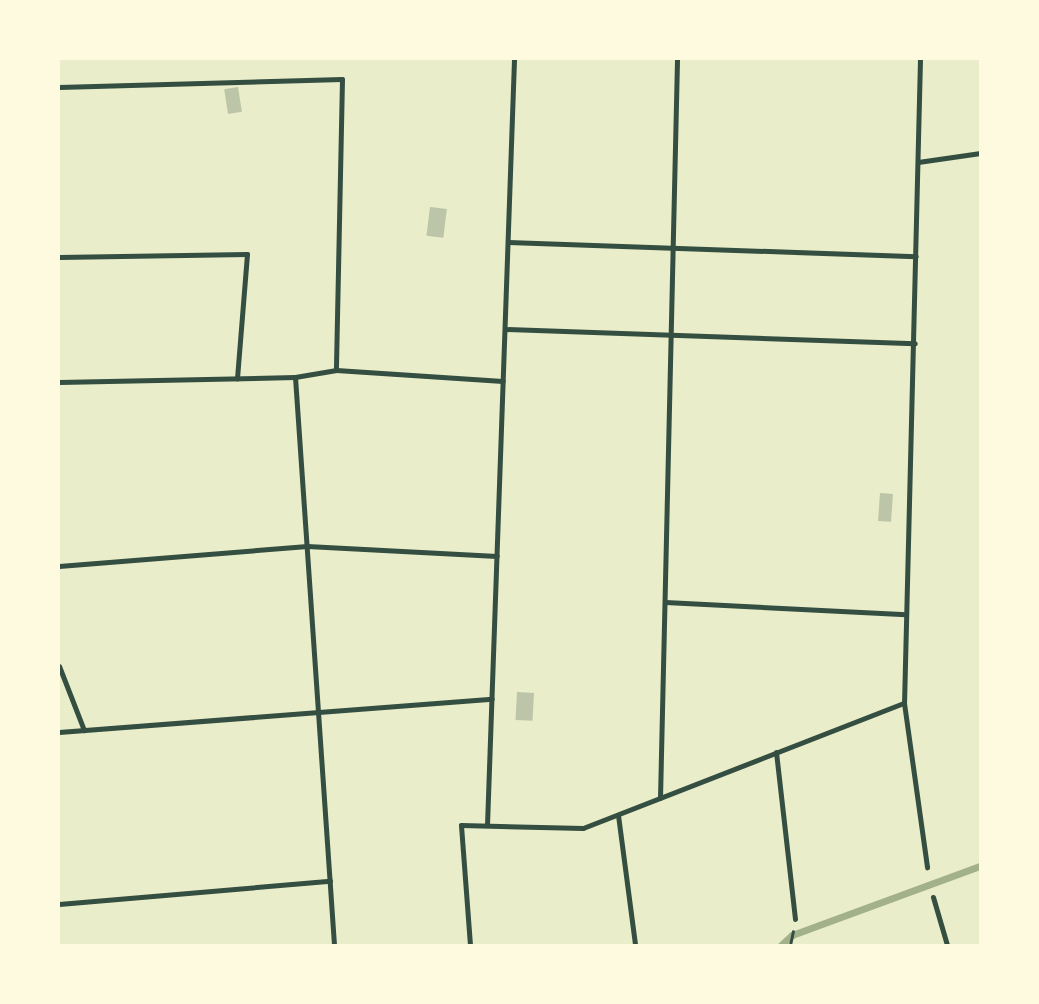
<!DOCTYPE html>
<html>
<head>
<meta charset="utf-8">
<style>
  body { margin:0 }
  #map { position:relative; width:1039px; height:1004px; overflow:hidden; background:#e9edc9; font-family:"Source Sans 3",sans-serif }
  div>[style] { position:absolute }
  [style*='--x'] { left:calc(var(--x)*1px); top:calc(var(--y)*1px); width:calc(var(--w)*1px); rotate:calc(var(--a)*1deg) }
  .stream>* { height:7px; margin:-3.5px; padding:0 3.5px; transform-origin:3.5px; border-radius:3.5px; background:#a3b18a }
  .building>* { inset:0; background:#bcc5a7; transform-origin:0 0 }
  .path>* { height:3px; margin:-1.5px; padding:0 1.5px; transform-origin:1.5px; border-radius:1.5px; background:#344e41 }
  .minor>* { height:5px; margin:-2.5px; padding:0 2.5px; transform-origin:2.5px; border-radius:2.5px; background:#344e41 }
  span { translate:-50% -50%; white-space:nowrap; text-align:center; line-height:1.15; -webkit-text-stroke:5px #fefae0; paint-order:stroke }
  .frame { position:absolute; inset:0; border:60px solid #fefae0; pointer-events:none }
</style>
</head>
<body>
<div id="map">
  <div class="stream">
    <div style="--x:781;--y:945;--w:15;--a:-42"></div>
    <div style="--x:792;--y:935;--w:200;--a:-20.2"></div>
  </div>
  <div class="building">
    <div style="left:238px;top:87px;width:25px;height:14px;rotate:81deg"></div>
    <div style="left:430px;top:207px;width:17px;height:29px;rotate:7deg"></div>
    <div style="left:880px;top:493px;width:13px;height:28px;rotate:4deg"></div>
    <div style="left:517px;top:692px;width:17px;height:28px;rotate:3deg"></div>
  </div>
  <div class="path">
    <div style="--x:790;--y:945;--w:14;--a:-78"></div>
  </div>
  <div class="minor">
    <div style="--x:920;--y:59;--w:644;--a:91.42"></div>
    <div style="--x:904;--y:703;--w:166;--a:82"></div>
    <div style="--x:59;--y:87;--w:283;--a:-1.6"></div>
    <div style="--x:342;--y:79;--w:291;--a:91.2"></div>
    <div style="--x:918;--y:162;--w:63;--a:-8.3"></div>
    <div style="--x:508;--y:242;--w:408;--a:2"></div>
    <div style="--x:59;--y:257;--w:188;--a:-0.9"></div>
    <div style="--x:247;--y:254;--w:125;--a:94.6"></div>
    <div style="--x:505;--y:329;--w:410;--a:2"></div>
    <div style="--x:295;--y:377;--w:569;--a:86.07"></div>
    <div style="--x:59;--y:382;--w:236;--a:-1.2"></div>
    <div style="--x:295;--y:377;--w:42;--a:-9.7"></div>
    <div style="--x:336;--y:370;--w:167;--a:3.8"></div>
    <div style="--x:59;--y:566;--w:249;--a:-4.6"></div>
    <div style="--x:307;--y:546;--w:190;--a:3"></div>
    <div style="--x:665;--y:602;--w:241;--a:2.9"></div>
    <div style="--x:59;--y:666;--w:69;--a:68.7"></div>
    <div style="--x:59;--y:732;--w:434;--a:-4.4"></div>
    <div style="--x:776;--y:752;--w:168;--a:83.5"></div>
    <div style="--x:660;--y:798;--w:739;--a:-88.68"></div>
    <div style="--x:618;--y:815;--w:131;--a:82.5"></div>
    <div style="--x:487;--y:825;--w:766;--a:-87.98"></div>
    <div style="--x:933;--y:897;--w:50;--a:73.7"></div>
    <div style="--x:59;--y:904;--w:272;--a:-4.9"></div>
    <div style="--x:470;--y:945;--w:120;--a:-94.3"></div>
    <div style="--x:461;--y:825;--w:122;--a:1.4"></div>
    <div style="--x:583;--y:828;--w:344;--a:-21.3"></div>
  </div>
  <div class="frame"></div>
</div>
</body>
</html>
